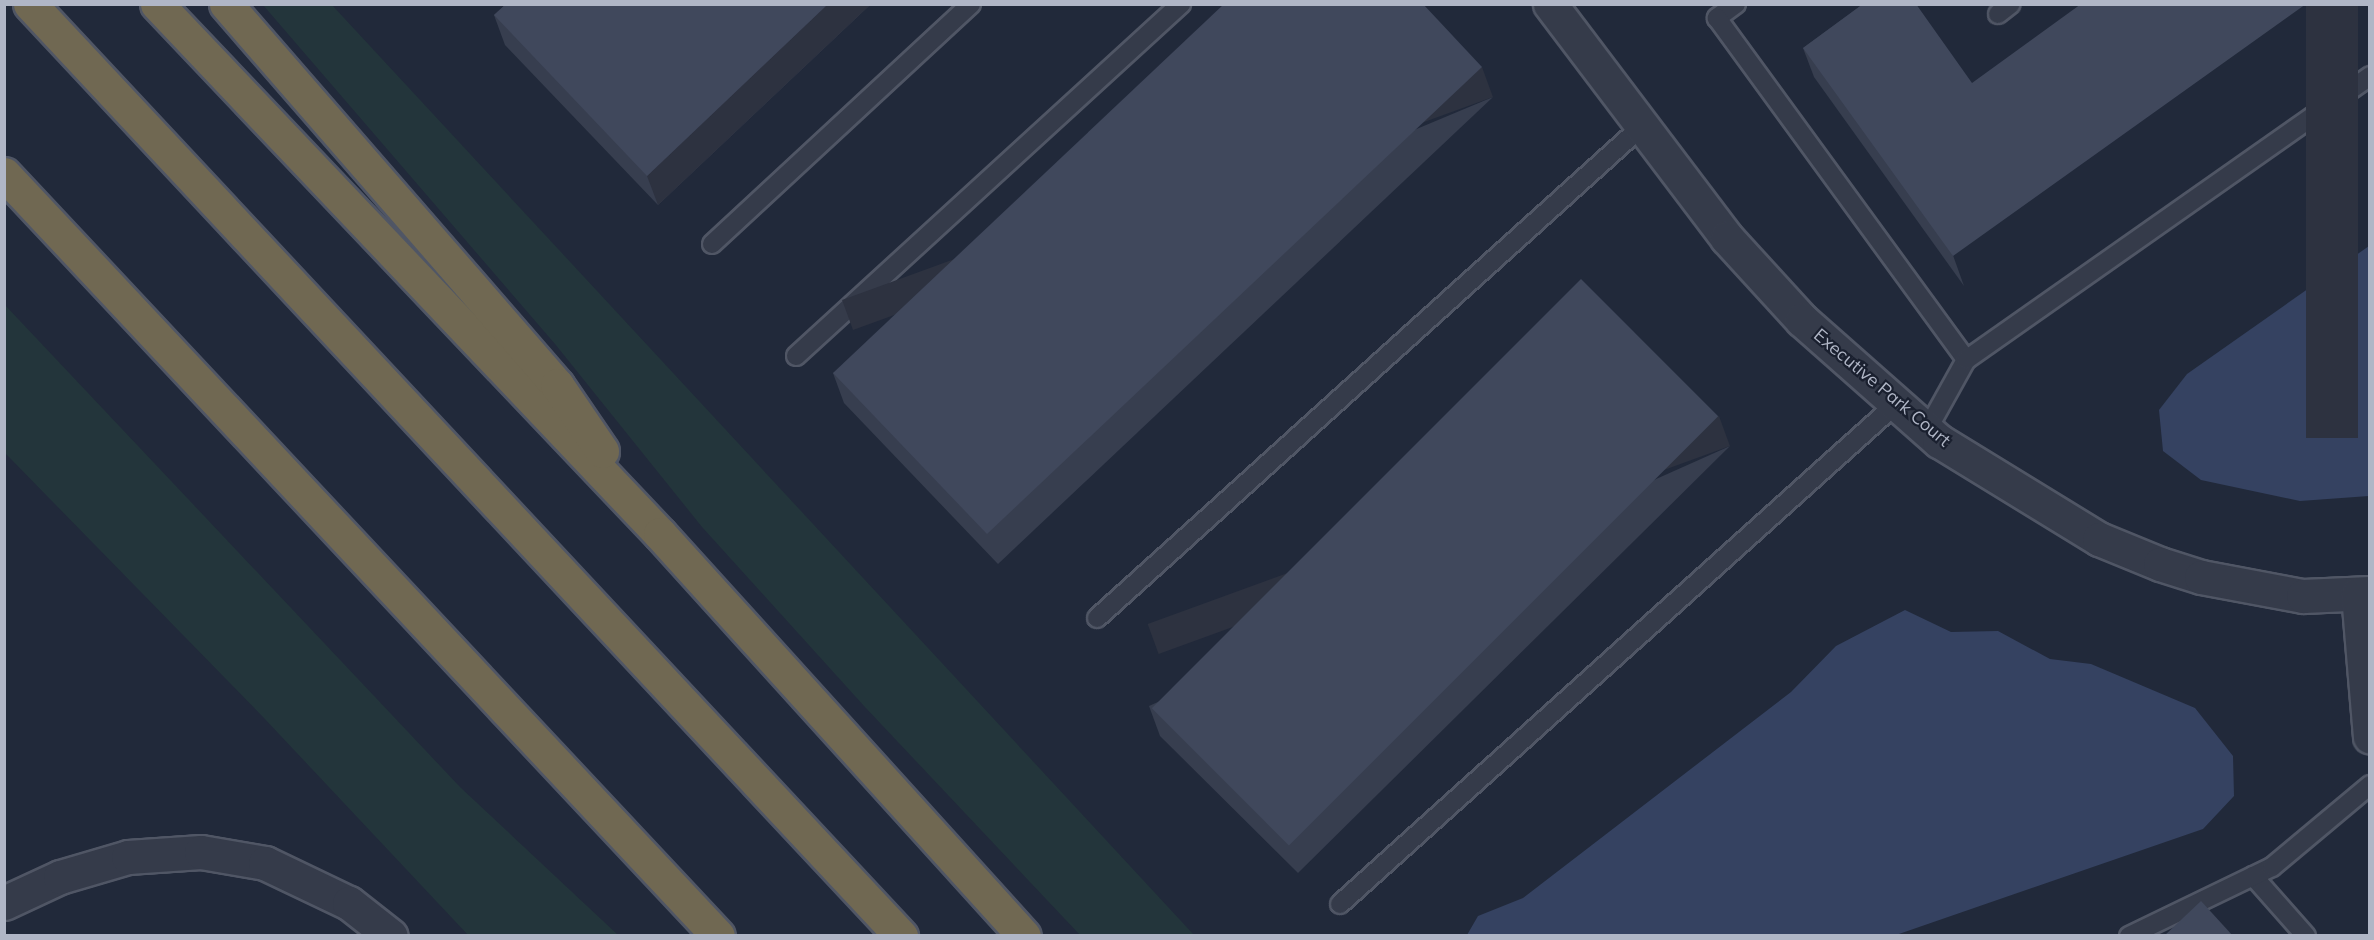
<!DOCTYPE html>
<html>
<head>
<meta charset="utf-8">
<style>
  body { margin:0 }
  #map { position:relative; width:2374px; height:940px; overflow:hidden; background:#21293a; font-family:Mulish,sans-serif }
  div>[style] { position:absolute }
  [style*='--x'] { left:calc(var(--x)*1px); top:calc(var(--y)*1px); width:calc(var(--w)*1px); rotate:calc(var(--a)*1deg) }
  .green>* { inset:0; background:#23353b }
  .water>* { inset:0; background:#354261 }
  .roads { filter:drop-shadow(2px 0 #505665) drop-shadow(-2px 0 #505665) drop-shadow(0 2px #505665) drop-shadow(0 -2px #505665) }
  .service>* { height:18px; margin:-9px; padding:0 9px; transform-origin:9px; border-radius:9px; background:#353b4a }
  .minor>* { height:33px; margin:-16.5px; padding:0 16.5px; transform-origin:16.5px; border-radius:16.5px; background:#353b4a }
  .motorway>* { height:33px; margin:-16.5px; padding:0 16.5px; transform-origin:16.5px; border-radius:16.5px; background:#706852 }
  .wall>* { inset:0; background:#373e4f }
  .shaded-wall>* { inset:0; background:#2d3240; transform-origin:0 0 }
  .building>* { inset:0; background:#40485c; transform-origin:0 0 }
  span { translate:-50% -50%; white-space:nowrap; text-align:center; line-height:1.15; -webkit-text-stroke:4.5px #1a202f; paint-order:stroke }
  .street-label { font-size:18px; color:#b0b6c6 }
  .frame { position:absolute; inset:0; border:6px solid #b0b6c6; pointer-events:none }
</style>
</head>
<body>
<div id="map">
  <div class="green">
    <div style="clip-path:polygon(263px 5px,332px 5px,1194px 935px,1080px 935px,864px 706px,702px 527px,555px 344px)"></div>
    <div style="clip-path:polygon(4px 304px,460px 787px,618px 935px,468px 935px,263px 717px,5px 453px)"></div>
  </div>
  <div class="water">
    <div style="clip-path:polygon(2369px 246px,2369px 496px,2300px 501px,2201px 480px,2163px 451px,2159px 410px,2187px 374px)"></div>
    <div style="clip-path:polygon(1905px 610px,1951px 632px,1998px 631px,2050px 659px,2091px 664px,2195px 708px,2233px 756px,2234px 796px,2203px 829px,1896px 935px,1467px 935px,1478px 916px,1523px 898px,1791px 692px,1836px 646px)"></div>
  </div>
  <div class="roads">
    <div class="service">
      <div style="--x:1736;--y:4;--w:24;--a:144"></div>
      <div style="--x:1717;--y:18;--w:423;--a:53.9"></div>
      <div style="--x:1998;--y:14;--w:16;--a:-38"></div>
      <div style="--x:712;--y:244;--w:353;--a:-42.8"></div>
      <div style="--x:796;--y:356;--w:522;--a:-42.44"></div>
      <div style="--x:1927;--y:430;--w:80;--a:-60.9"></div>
      <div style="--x:1966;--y:360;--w:494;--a:-35.1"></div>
      <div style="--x:1097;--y:618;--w:734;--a:-42.07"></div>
      <div style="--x:2253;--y:876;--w:80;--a:48.5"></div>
      <div style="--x:1340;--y:904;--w:749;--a:-41.97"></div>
      <div style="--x:2129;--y:936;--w:159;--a:-25.8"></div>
      <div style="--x:2272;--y:867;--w:128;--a:-39.9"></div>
    </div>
    <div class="minor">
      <div style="--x:1550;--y:4;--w:293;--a:52.9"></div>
      <div style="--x:1727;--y:238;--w:111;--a:47.6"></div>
      <div style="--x:1802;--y:320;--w:183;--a:41.5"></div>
      <div style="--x:1939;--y:441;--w:188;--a:31.5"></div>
      <div style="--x:2099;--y:539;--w:66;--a:22.3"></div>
      <div style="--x:2160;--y:564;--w:43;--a:17.6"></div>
      <div style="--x:2201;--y:577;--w:104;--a:10.6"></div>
      <div style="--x:2303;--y:596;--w:67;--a:-2.6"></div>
      <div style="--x:2358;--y:594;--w:143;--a:85.2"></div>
      <div style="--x:4;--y:903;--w:62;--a:-24.9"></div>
      <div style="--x:60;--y:877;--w:71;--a:-16.4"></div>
      <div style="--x:128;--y:857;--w:73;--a:-3.9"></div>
      <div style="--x:201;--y:852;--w:65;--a:9.8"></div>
      <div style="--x:265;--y:863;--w:93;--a:25.5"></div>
      <div style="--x:349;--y:903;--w:53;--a:38.2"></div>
    </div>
    <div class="motorway">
      <div style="--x:30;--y:4;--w:1276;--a:46.94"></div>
      <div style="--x:157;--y:4;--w:731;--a:46.5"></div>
      <div style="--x:660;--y:534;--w:542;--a:47.84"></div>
      <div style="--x:226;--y:4;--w:505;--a:49.02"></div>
      <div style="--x:557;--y:385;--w:80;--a:55.7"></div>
      <div style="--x:4;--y:174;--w:1044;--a:46.86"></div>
    </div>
  </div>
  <div class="wall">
    <div style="clip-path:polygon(506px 4px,871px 4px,658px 205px,505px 45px,494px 15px)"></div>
    <div style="clip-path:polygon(1863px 4px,1964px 286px,1814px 77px,1803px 48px)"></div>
    <div style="clip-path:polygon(1493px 97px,998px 564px,844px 403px,833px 373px)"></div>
    <div style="clip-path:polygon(1730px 446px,1298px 873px,1160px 736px,1149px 706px)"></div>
  </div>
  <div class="shaded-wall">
    <div style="clip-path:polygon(828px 4px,871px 4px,658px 205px,647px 176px)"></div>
    <div style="left:2306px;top:4px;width:52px;height:434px"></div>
    <div style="left:1482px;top:67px;width:32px;height:681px;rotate:70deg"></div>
    <div style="left:1719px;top:416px;width:32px;height:608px;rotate:70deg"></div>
  </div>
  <div class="building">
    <div style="clip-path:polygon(506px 4px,828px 4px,647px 176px,494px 15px)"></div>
    <div style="clip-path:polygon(1224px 4px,1423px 4px,1482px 67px,987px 534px,833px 373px)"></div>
    <div style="clip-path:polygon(1863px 4px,1916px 4px,1972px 83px,2081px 4px,2306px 4px,1953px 256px,1803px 48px)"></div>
    <div style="left:1581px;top:279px;width:194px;height:607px;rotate:45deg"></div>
    <div style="clip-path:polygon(2201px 901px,2233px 936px,2164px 936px)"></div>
  </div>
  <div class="street-label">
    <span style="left:1882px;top:388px;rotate:40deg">Executive Park Court</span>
  </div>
  <div class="frame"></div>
</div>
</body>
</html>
